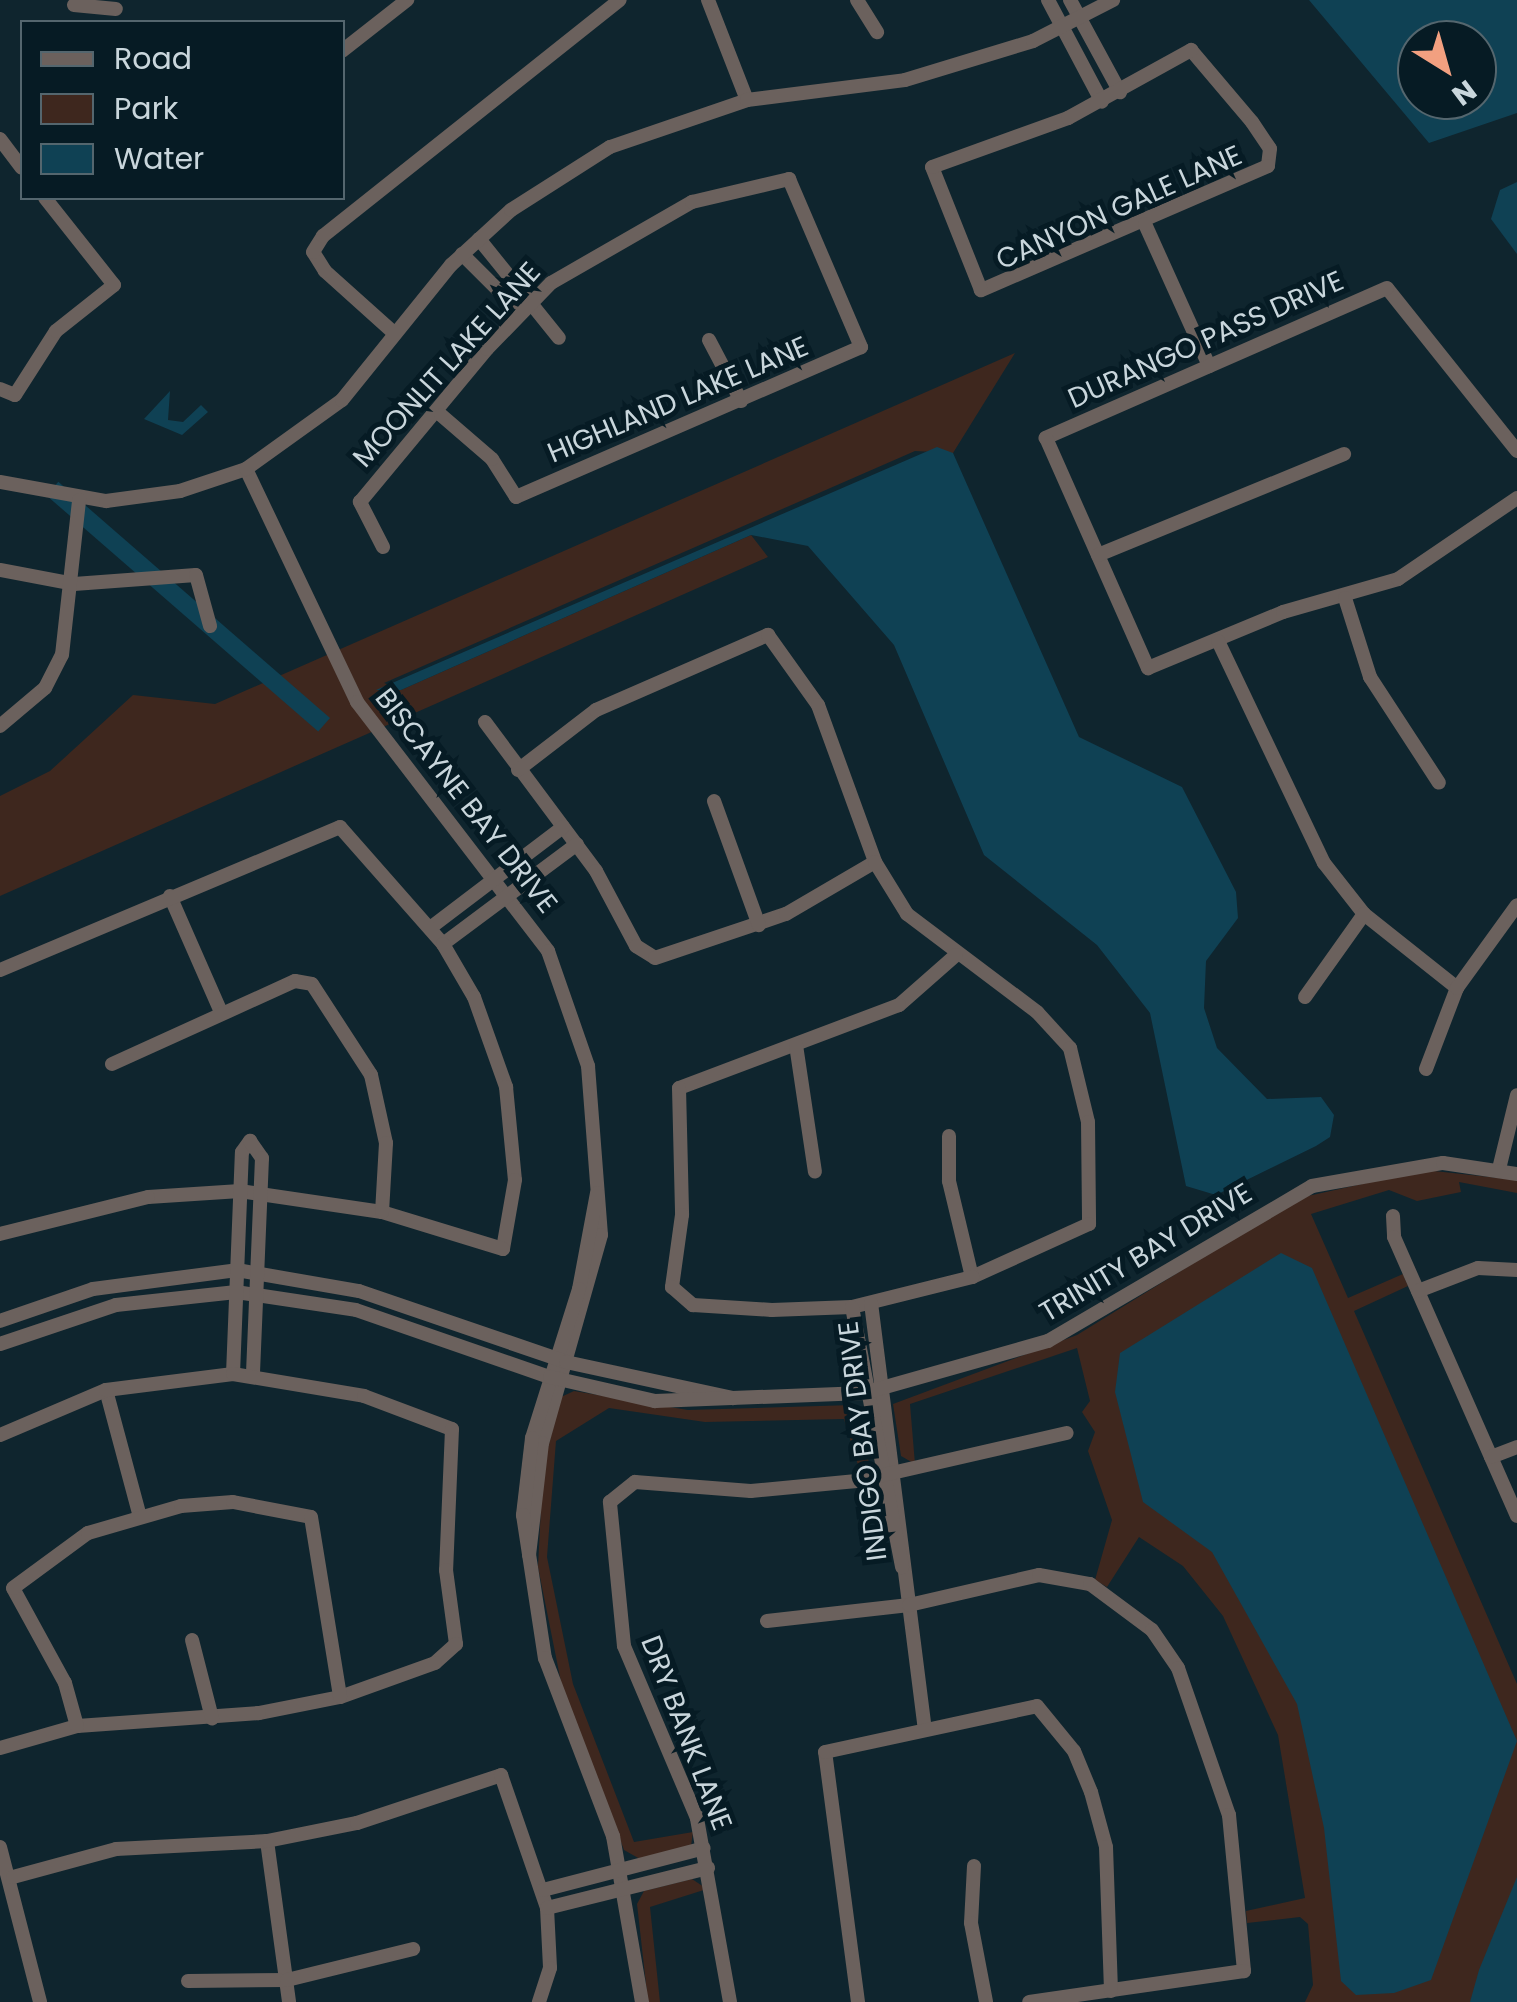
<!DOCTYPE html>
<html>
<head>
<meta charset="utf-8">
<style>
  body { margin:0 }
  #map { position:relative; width:1517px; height:2002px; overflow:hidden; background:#0f252e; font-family:Poppins,sans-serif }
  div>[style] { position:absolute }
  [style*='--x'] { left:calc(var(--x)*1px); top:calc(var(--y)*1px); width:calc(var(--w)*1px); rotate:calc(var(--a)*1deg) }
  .green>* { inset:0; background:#3e271e }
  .water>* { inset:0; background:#0f4154; transform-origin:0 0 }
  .minor>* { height:14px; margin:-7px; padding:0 7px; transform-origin:7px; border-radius:7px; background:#6b615d }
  span { translate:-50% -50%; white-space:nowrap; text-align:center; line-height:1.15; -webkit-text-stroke:10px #061b24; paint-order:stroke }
  .street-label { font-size:28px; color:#c9d6dc }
  .legend { position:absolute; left:20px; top:20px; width:325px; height:180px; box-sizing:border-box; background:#061b24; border:2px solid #54666e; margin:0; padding:12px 18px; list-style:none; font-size:30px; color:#c9d6dc }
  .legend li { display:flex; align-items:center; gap:20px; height:50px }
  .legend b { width:50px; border:2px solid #54666e }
  .north { position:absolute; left:1397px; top:20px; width:100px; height:100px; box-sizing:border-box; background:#061b24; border:2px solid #54666e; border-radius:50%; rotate:143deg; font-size:28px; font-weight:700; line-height:40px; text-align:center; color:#c9d6dc }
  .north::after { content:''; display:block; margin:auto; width:35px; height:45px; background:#f2a080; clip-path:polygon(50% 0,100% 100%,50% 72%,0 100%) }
</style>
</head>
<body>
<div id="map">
  <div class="green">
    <div style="clip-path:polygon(1015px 353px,953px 453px,915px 451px,384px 683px,401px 690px,751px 535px,768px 557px,0 896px,0 796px,50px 771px,133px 695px,215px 704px)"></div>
    <div style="clip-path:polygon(1425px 1170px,1517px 1180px,1517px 1193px,1459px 1182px,1461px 1192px,1417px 1201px,1389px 1190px,1311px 1214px,1348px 1298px,1403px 1274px,1408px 1286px,1354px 1311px,1517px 1684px,1517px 2002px,1305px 2002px,1313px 1985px,1308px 1924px,1300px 1917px,1247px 1923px,1246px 1911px,1305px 1898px,1278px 1735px,1223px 1616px,1183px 1566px,1139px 1537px,1107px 1587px,1095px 1580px,1112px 1520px,1088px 1451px,1095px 1432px,1082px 1412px,1090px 1401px,1077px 1348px,910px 1404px,915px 1464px,901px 1456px,893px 1404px,1077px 1335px,1299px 1198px)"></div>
    <div style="clip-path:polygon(574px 1391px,688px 1410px,853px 1405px,870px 1466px,861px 1475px,844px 1419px,705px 1422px,609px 1408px,556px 1441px,547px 1557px,573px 1684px,634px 1842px,693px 1832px,691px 1846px,640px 1859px,624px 1850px,562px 1687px,538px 1567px,543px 1467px,561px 1397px)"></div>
    <div style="clip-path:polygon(692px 1879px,707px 1889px,650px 1907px,660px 2002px,648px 2002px,637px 1904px,644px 1891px)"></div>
  </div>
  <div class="water">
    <div style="clip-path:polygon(evenodd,1309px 0,1517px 0,1517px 113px,1429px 143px,1309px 0,1477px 40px,1477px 100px,1417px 100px,1417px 40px,1477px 40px)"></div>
    <div style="clip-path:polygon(1517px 182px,1517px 254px,1491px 219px,1500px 190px)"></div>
    <div style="clip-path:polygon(170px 391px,168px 420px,183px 422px,201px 405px,208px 412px,182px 435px,144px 419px)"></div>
    <div style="clip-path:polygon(937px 447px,953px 453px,1079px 737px,1182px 787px,1236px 892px,1238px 918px,1206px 961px,1204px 1008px,1217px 1048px,1267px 1099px,1321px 1097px,1334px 1115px,1330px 1137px,1316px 1146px,1216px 1195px,1186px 1186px,1150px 1013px,1097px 945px,984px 855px,894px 645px,808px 546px,751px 535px,401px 690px,376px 690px)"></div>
    <div style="left:330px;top:718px;width:18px;height:360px;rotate:131deg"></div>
    <div style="clip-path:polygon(1281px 1253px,1312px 1268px,1517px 1741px,1431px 1980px,1394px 1993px,1356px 1995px,1341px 1981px,1324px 1828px,1297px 1704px,1212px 1552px,1143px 1502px,1115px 1392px,1120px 1353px)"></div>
    <div style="clip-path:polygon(1517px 1877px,1517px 2002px,1470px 2002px,1479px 1970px)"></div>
  </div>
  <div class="minor">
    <div style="--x:708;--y:0;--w:107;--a:68.7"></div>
    <div style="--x:857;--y:0;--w:38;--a:58"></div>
    <div style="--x:1048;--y:0;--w:115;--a:62.1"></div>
    <div style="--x:1070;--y:0;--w:105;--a:61.5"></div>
    <div style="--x:74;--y:5;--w:42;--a:5.4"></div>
    <div style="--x:1191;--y:50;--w:94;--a:49.7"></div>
    <div style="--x:1252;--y:122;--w:32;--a:56"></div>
    <div style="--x:1270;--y:149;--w:17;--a:97"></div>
    <div style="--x:1268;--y:166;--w:313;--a:156.6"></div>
    <div style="--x:981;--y:290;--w:132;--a:-111.7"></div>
    <div style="--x:932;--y:167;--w:145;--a:-19.8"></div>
    <div style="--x:1068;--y:118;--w:141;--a:-28.9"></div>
    <div style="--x:342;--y:51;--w:83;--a:-38.1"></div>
    <div style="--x:0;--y:139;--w:36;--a:53"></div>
    <div style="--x:1145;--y:224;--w:156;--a:65.7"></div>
    <div style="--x:479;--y:239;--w:127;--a:51.1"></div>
    <div style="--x:462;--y:254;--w:66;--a:45"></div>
    <div style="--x:509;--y:301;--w:21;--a:8"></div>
    <div style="--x:394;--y:333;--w:93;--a:-138.1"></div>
    <div style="--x:325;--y:271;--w:22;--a:-122"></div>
    <div style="--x:313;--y:252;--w:19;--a:-58"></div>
    <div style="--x:323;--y:236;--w:379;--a:-38.5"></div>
    <div style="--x:709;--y:340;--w:69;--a:62.3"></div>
    <div style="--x:0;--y:389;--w:16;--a:22"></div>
    <div style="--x:15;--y:395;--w:76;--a:-57.4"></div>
    <div style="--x:56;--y:331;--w:74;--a:-38.4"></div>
    <div style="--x:114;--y:285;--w:111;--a:-128.4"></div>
    <div style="--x:1517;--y:451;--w:208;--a:-128.6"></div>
    <div style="--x:1387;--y:288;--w:373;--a:156.3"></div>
    <div style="--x:1046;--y:438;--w:252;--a:66.1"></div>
    <div style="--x:1148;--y:668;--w:146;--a:-22.5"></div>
    <div style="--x:1283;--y:612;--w:120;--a:-16"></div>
    <div style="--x:1398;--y:579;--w:144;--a:-34.2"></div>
    <div style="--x:246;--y:469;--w:258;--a:64.5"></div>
    <div style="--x:357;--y:702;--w:314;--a:52.5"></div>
    <div style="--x:548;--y:951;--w:122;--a:70.8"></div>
    <div style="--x:588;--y:1066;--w:169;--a:85.6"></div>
    <div style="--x:601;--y:1235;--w:216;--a:105.8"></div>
    <div style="--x:542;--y:1443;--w:113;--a:96.6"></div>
    <div style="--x:0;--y:482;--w:108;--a:10.2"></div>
    <div style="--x:106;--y:501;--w:75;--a:-7.7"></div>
    <div style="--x:180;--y:491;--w:70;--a:-18.4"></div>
    <div style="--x:246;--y:469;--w:118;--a:-35.7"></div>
    <div style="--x:342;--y:400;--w:174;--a:-51.1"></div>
    <div style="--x:451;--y:265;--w:81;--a:-42.5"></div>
    <div style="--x:511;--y:210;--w:117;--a:-32.5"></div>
    <div style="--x:610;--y:147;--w:145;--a:-18.9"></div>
    <div style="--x:747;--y:100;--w:159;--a:-7.2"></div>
    <div style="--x:905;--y:80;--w:134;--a:-16.9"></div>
    <div style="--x:1033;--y:41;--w:90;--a:-27.1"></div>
    <div style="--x:383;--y:547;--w:51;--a:-117.1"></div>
    <div style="--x:360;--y:502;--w:199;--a:-50.3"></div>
    <div style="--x:487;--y:349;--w:92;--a:-45.9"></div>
    <div style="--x:551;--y:283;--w:163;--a:-29.9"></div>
    <div style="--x:692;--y:202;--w:100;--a:-13.3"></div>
    <div style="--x:789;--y:179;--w:183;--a:66.8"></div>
    <div style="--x:861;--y:347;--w:376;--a:156.5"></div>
    <div style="--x:516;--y:497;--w:45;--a:-122.3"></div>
    <div style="--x:492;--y:459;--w:67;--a:-139.2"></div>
    <div style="--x:1098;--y:555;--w:266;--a:-22.3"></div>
    <div style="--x:0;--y:570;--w:75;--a:10.7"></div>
    <div style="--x:74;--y:584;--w:122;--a:-4.2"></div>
    <div style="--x:196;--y:575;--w:53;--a:74.6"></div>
    <div style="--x:1345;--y:598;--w:83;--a:72.4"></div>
    <div style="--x:1370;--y:677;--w:126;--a:56.9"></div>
    <div style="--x:1218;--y:641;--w:246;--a:64.5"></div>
    <div style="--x:1324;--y:863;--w:65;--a:51.9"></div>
    <div style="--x:1364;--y:914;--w:119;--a:38.5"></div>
    <div style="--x:485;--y:722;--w:186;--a:53.3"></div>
    <div style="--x:596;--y:871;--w:85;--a:61.9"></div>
    <div style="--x:636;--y:946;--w:22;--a:32"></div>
    <div style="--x:655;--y:958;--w:138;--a:-18.6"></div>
    <div style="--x:786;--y:914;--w:103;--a:-30.3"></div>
    <div style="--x:0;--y:726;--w:59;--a:-40.2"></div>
    <div style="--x:45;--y:688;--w:37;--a:-63"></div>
    <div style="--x:62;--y:655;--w:156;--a:-83.7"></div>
    <div style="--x:518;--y:770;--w:98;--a:-37.6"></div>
    <div style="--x:596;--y:710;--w:188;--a:-23.6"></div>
    <div style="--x:768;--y:635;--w:86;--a:54.5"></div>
    <div style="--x:818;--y:705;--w:167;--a:70"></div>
    <div style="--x:875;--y:862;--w:61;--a:58.4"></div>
    <div style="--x:907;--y:914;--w:163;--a:37"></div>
    <div style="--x:1037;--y:1012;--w:49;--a:47.5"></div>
    <div style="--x:1070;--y:1048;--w:76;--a:76.3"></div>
    <div style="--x:1088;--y:1122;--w:102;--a:89.4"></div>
    <div style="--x:1089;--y:1224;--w:128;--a:155.6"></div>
    <div style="--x:972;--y:1277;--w:99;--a:-103.5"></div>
    <div style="--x:949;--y:1181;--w:45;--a:-90"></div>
    <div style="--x:714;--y:801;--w:132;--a:70.1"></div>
    <div style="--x:170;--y:896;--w:127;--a:66.3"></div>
    <div style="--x:430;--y:928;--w:167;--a:-37.2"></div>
    <div style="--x:443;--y:944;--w:167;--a:-36.7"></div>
    <div style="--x:956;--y:955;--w:76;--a:138.7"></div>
    <div style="--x:899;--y:1005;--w:235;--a:159.3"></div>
    <div style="--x:679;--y:1088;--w:127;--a:88.6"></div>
    <div style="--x:682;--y:1215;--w:73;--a:97.9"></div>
    <div style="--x:672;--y:1287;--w:28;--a:41"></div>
    <div style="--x:693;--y:1305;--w:79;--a:3.6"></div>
    <div style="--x:772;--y:1310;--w:80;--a:-2.1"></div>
    <div style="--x:852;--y:1307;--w:124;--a:-14"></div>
    <div style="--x:0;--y:970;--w:369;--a:-22.8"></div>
    <div style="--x:340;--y:827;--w:156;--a:48.6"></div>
    <div style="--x:443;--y:944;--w:61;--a:59.7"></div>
    <div style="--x:474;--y:997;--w:96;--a:70.4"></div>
    <div style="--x:506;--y:1087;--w:93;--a:84.5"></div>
    <div style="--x:515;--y:1180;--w:70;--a:99.9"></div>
    <div style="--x:503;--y:1249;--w:127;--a:-163"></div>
    <div style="--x:382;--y:1212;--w:144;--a:-171.6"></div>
    <div style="--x:240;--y:1191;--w:92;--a:176.3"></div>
    <div style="--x:148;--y:1197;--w:153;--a:166"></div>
    <div style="--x:1305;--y:997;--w:102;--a:-54.6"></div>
    <div style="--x:796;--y:1045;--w:128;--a:81.5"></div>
    <div style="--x:112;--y:1064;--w:201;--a:-24.4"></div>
    <div style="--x:295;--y:981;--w:17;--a:10"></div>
    <div style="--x:312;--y:984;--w:108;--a:57"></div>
    <div style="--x:371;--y:1075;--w:70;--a:77.6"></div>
    <div style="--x:386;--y:1143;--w:69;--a:93.3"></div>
    <div style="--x:1426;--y:1069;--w:87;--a:-69.1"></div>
    <div style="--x:1457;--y:988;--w:102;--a:-54.1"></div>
    <div style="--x:1499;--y:1169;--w:76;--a:-76.3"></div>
    <div style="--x:597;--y:1193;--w:98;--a:100.6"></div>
    <div style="--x:579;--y:1289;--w:156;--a:107.5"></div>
    <div style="--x:532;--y:1438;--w:78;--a:96.7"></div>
    <div style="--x:523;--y:1515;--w:145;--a:81.3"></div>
    <div style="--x:545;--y:1658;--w:191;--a:69.1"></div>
    <div style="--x:613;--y:1836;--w:169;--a:80.1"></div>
    <div style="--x:1393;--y:1216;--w:21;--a:87"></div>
    <div style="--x:1394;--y:1237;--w:305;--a:66.2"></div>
    <div style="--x:1418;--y:1291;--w:64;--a:-21"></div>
    <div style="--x:1478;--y:1268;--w:39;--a:3"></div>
    <div style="--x:871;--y:1303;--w:428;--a:82.8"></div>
    <div style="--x:852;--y:1307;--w:265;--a:79.1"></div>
    <div style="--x:0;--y:1321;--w:98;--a:-19"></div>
    <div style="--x:93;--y:1289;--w:145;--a:-7.5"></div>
    <div style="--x:237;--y:1270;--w:124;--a:9.8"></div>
    <div style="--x:359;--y:1291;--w:219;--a:18.9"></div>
    <div style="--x:566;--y:1362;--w:171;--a:12.2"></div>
    <div style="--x:0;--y:1344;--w:122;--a:-18.6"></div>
    <div style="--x:116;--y:1305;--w:121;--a:-6.2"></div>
    <div style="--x:236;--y:1292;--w:121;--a:8.5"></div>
    <div style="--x:356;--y:1310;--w:205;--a:19.1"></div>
    <div style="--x:550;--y:1377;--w:108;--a:12.9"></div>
    <div style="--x:655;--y:1401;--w:209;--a:-2.2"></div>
    <div style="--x:864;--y:1393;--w:191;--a:-15.8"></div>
    <div style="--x:1048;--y:1341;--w:306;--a:-30.4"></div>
    <div style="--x:1312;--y:1186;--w:133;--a:-10"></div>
    <div style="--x:1443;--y:1163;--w:75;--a:8.5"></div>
    <div style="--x:233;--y:1374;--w:222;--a:-87.7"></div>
    <div style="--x:242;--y:1152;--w:14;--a:-54"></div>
    <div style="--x:250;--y:1141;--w:21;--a:55"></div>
    <div style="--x:262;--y:1158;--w:218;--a:92.4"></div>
    <div style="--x:106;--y:1390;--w:127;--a:75"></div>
    <div style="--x:0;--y:1435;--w:115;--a:-23"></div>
    <div style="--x:106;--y:1390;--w:128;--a:-7.2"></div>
    <div style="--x:233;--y:1374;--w:133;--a:9.5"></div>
    <div style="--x:364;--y:1396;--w:94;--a:20.6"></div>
    <div style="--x:452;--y:1429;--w:141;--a:92.4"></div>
    <div style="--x:446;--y:1570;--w:75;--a:82.3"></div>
    <div style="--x:456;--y:1644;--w:28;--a:138"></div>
    <div style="--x:435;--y:1663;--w:101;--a:160.3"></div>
    <div style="--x:340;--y:1697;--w:83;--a:168.8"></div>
    <div style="--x:259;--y:1713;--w:182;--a:175.9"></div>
    <div style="--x:77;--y:1726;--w:80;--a:164.1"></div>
    <div style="--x:1491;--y:1457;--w:28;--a:-21"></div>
    <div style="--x:767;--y:1621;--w:143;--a:-6.4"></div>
    <div style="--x:909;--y:1605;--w:133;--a:-13"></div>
    <div style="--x:1039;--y:1575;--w:52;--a:10"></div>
    <div style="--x:1090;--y:1584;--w:77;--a:36.6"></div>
    <div style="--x:1152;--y:1630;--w:46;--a:55.6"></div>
    <div style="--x:1178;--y:1668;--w:156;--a:70.9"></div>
    <div style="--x:1229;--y:1815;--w:157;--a:84.5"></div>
    <div style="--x:1244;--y:1971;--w:217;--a:171.8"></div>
    <div style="--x:192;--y:1640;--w:81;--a:75.6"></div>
    <div style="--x:77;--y:1726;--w:45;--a:-105.6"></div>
    <div style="--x:65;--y:1683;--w:108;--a:-118.7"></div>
    <div style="--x:13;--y:1588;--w:93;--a:-36.3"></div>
    <div style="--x:88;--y:1533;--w:97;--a:-16.2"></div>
    <div style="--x:181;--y:1506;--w:52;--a:-4.4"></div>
    <div style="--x:233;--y:1502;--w:79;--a:10.9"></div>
    <div style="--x:311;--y:1517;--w:182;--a:80.8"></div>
    <div style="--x:267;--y:1841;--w:162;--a:82.2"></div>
    <div style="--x:0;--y:1847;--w:160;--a:75.5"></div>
    <div style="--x:974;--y:1866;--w:57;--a:93"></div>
    <div style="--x:971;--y:1923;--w:80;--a:79.2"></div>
    <div style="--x:13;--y:1877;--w:107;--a:-15.2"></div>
    <div style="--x:116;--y:1849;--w:151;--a:-3"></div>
    <div style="--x:267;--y:1841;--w:92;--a:-11.3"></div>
    <div style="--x:357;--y:1823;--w:152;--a:-18.4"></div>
    <div style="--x:501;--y:1775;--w:141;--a:70.9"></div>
    <div style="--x:547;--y:1908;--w:60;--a:87.1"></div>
    <div style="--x:550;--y:1968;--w:36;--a:108"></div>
    <div style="--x:543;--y:1890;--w:166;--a:-14.6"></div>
    <div style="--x:547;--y:1908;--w:166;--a:-14"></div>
    <div style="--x:188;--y:1981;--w:99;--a:-0.6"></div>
    <div style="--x:287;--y:1980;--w:130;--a:-13.8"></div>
    <div style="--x:730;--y:2002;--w:187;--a:-100.2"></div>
    <div style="--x:697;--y:1818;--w:187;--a:-113"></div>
    <div style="--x:624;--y:1646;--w:145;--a:-95.6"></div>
    <div style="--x:610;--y:1502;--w:32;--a:-39"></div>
    <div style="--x:635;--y:1482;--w:116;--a:4.4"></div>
    <div style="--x:751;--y:1491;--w:106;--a:-5.4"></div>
    <div style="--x:857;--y:1481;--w:215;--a:-12.9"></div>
    <div style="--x:858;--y:2002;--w:252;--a:-97.5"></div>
    <div style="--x:825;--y:1752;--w:217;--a:-12.2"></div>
    <div style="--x:1037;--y:1706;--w:58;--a:50.6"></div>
    <div style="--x:1074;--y:1751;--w:44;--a:67.5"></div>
    <div style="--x:1091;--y:1792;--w:57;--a:74.7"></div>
    <div style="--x:1106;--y:1847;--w:144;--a:88"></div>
  </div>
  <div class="street-label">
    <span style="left:1119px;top:208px;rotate:-24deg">CANYON GALE LANE</span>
    <span style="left:1206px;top:340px;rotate:-24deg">DURANGO PASS DRIVE</span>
    <span style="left:447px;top:365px;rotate:-48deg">MOONLIT LAKE LANE</span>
    <span style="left:678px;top:400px;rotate:-23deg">HIGHLAND LAKE LANE</span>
    <span style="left:466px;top:801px;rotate:52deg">BISCAYNE BAY DRIVE</span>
    <span style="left:1146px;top:1253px;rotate:-31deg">TRINITY BAY DRIVE</span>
    <span style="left:863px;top:1441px;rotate:-97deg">INDIGO BAY DRIVE</span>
    <span style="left:686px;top:1733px;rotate:69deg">DRY BANK LANE</span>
  </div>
  <ul class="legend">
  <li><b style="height:12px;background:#6b615d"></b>Road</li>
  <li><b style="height:28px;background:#3e271e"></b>Park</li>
  <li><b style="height:28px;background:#0f4154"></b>Water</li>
  </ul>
  <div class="north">N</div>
</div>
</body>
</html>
